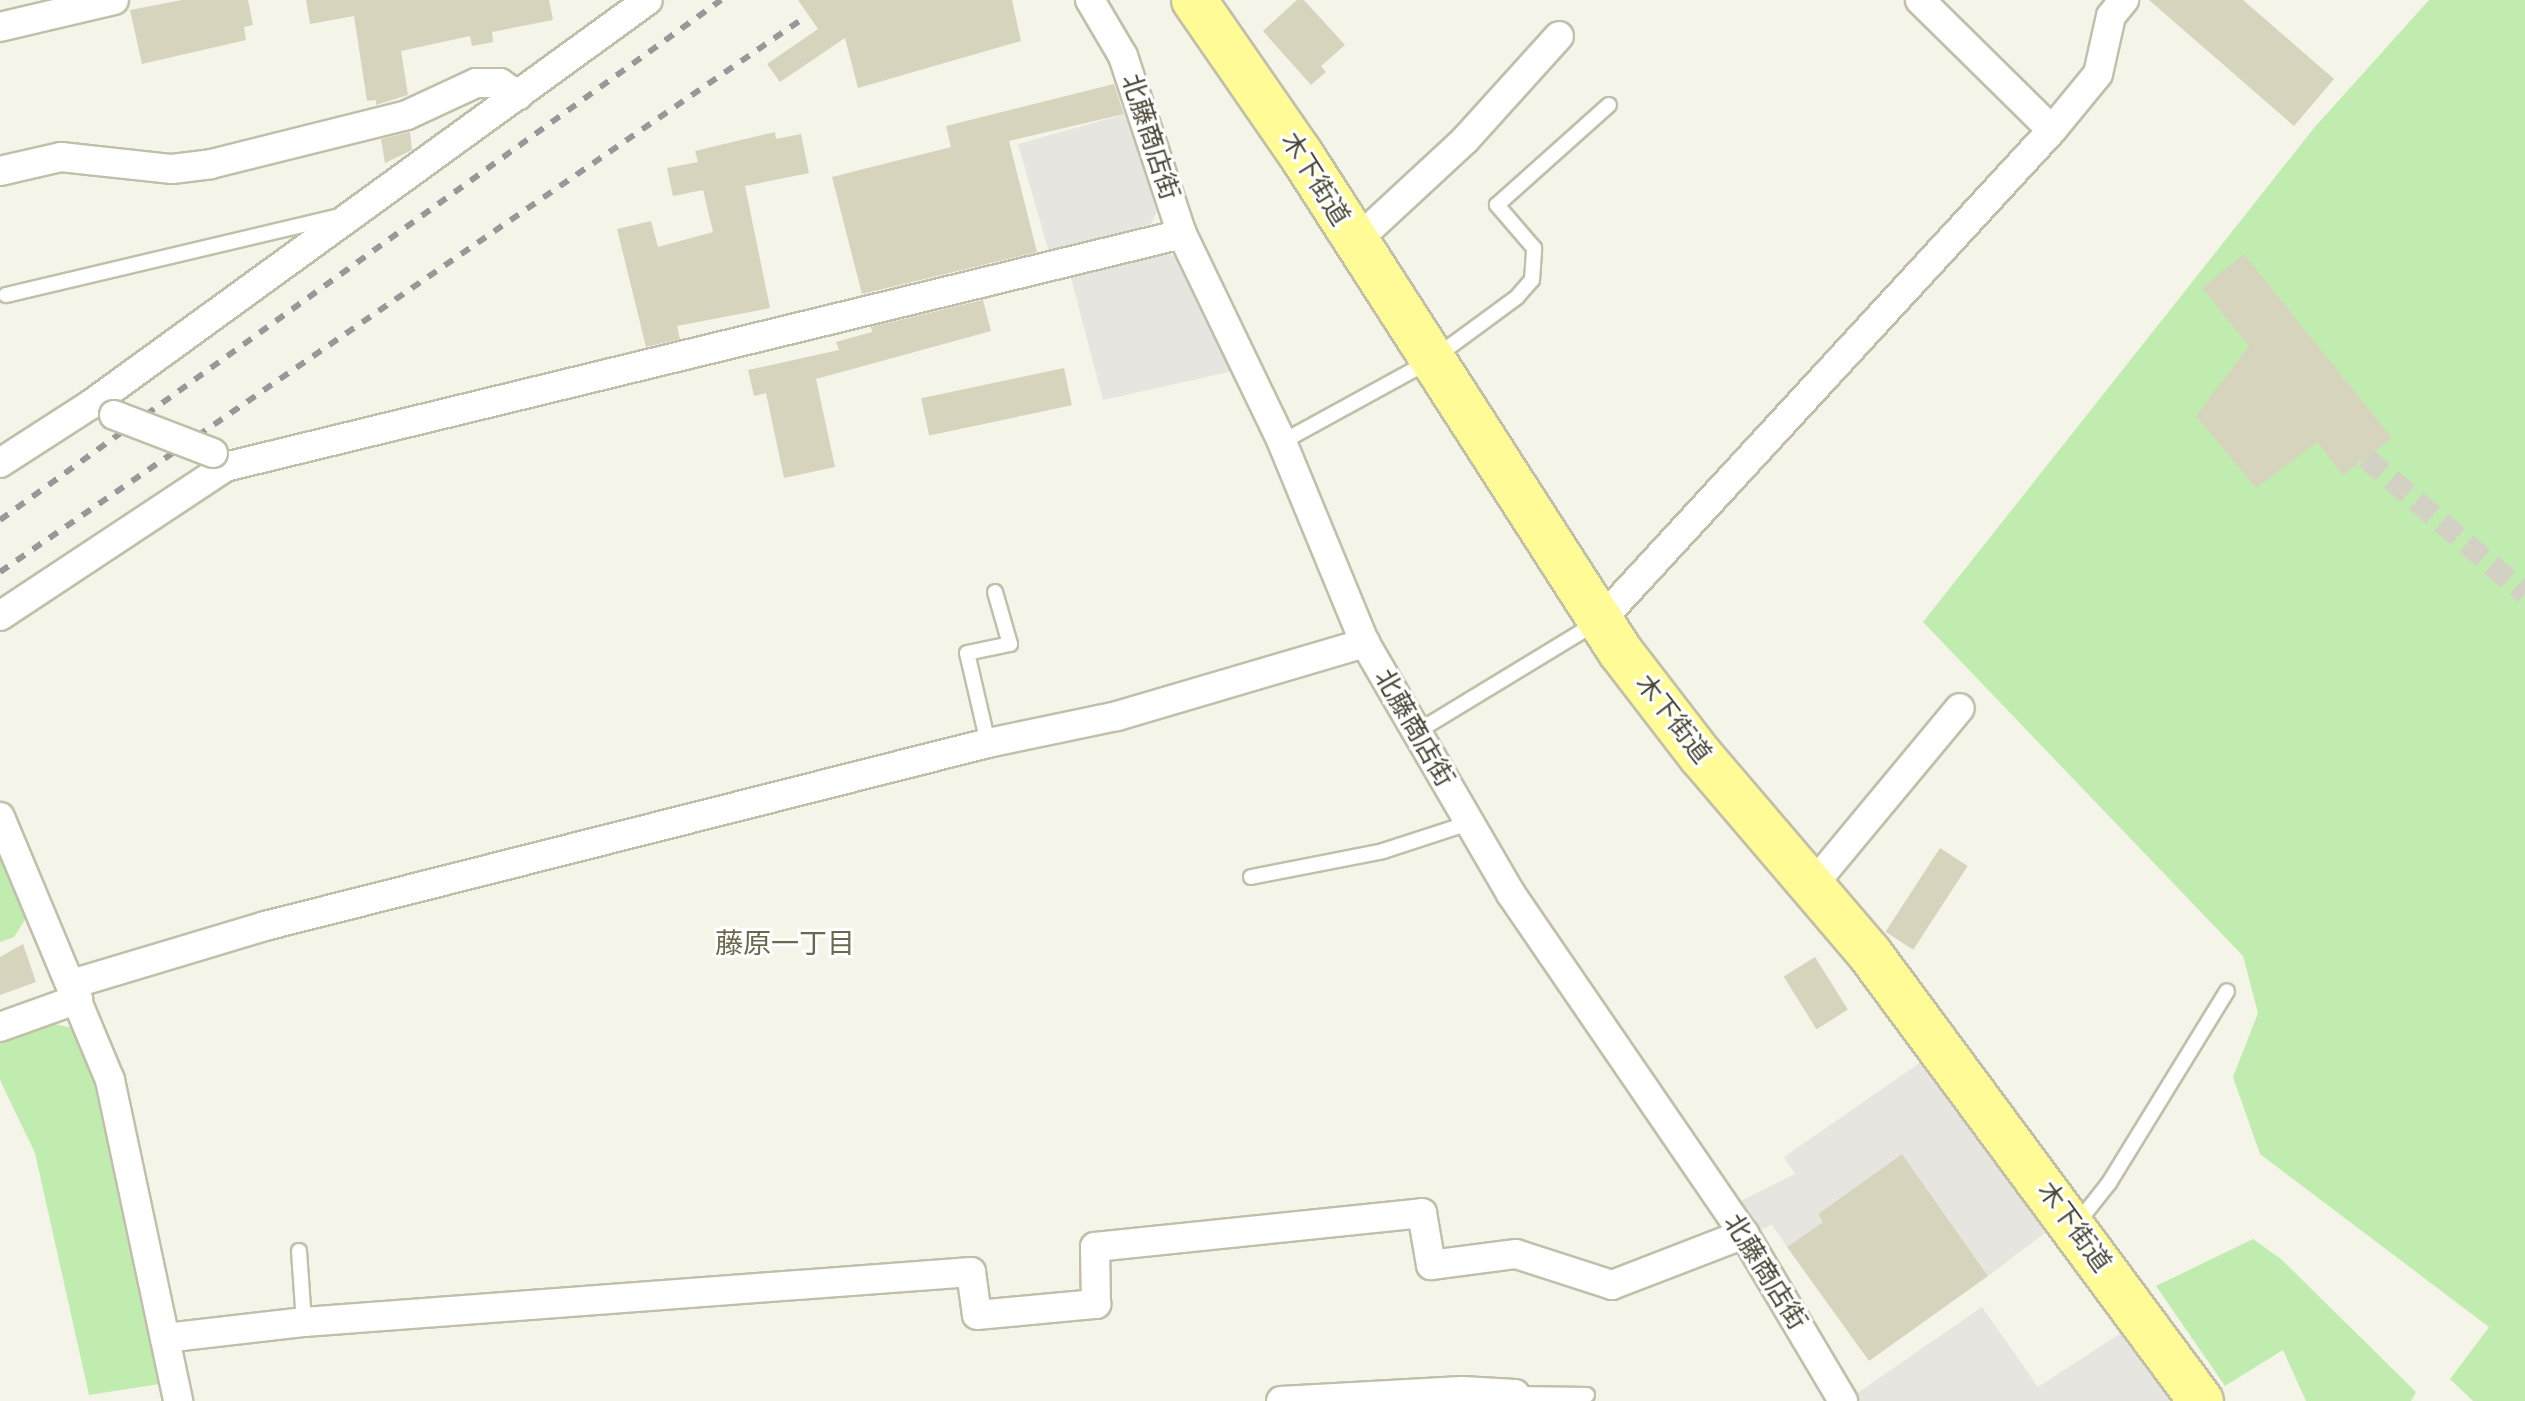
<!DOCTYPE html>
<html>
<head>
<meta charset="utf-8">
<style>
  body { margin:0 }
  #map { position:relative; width:2525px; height:1401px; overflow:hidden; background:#f5f4e8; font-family:Helvetica,"Noto Sans JP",sans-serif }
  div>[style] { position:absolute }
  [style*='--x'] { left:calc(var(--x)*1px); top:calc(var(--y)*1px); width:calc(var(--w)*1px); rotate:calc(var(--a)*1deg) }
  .green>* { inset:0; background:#c1ecaf }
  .parking>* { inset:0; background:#e6e5e0 }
  .building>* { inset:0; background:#d7d4bd; transform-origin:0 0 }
  .pedestrian-tunnel>* { height:22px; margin-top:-11px; transform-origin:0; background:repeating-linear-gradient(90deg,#d3d1c4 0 22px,transparent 0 33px) }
  .roads { filter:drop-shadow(2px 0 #c1bfaa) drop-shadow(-2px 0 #c1bfaa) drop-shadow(0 2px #c1bfaa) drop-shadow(0 -2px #c1bfaa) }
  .service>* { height:14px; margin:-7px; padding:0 7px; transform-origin:7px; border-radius:7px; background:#fff }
  .minor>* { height:28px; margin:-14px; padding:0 14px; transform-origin:14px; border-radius:14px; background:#fff }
  .primary>* { height:44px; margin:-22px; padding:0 22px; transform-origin:22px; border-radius:22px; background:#fffb97 }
  .rail>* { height:6px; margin-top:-3px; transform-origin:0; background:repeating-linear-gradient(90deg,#989898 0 10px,transparent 0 20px) }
  .bridges { filter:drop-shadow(2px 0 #c1bfaa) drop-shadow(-2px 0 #c1bfaa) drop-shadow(0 2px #c1bfaa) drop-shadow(0 -2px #c1bfaa) }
  .minor-bridge>* { height:28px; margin:-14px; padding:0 14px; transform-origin:14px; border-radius:14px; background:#fff }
  span { translate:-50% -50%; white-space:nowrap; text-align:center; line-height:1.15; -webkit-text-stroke:6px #fff; paint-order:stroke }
  .street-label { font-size:26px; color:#494636 }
  .neighbourhood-label { font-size:28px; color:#6d684d }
</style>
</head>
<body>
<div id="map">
  <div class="green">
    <div style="clip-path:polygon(2429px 0,2525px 0,2525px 1401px,2473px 1401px,2450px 1379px,2489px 1327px,2260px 1154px,2233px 1077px,2258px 1013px,2243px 956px,1923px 622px,2314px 128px)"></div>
    <div style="clip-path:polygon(0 845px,28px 915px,14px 937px,0 942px)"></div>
    <div style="clip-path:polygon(55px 1024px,77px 1029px,106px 1106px,166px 1383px,89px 1395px,35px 1153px,0 1080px,0 1044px)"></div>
    <div style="clip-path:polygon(2253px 1239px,2281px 1259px,2416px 1392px,2411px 1401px,2306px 1401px,2283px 1350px,2225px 1386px,2156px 1286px)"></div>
  </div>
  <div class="parking">
    <div style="clip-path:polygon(1133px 112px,1159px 206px,1151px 224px,1049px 253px,1018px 144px)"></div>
    <div style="clip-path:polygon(1163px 251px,1181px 260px,1233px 371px,1103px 400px,1070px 274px)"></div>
    <div style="clip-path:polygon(1927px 1058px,2054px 1226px,1988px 1276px,1902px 1154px,1818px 1214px,1823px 1222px,1787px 1247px,1772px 1225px,1757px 1231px,1739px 1202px,1795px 1174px,1784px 1157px)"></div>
    <div style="clip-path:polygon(1982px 1307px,2038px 1387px,2124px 1331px,2173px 1401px,1860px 1401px,1856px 1394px)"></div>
  </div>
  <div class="building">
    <div style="clip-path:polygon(182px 0,248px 0,253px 25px,244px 27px,246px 40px,142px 64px,130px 10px)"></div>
    <div style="clip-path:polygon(306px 0,549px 0,553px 20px,492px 32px,493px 42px,472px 46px,470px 36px,401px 51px,408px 95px,376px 105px,376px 100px,367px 101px,354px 16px,310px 24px)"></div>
    <div style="clip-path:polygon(798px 0,1012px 0,1021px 41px,858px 88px,845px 38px,780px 82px,767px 64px,818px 29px)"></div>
    <div style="clip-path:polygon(1297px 0,1304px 0,1345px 45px,1321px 66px,1326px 72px,1311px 85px,1263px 31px)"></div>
    <div style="clip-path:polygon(2149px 0,2243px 0,2334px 79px,2294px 126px)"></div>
    <div style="clip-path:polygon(1114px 84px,1124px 114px,1009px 141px,1037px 252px,862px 294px,832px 177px,951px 147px,946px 126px)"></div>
    <div style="clip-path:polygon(410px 132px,412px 150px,385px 163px,381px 139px)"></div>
    <div style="clip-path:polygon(775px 132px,776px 139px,801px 134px,809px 173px,745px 186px,770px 308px,677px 326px,680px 339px,646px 347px,617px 229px,651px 221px,658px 247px,713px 232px,703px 190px,673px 196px,667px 168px,698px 162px,695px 151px)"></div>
    <div style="clip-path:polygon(2244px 254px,2392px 438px,2343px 475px,2317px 442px,2256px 488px,2196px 416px,2249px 346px,2202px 288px)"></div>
    <div style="clip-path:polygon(983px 300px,991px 331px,816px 379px,835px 467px,784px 478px,766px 393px,754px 396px,748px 370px,839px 350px,836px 342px,872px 332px,871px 327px)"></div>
    <div style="left:1064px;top:368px;width:38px;height:146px;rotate:78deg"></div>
    <div style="left:1940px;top:848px;width:33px;height:100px;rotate:33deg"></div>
    <div style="clip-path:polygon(23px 944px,36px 982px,0 995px,0 957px)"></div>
    <div style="left:1815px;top:957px;width:62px;height:37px;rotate:58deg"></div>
    <div style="clip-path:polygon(1902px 1154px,1988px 1276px,1869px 1361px,1787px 1247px,1823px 1222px,1818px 1214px)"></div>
  </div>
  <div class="pedestrian-tunnel">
    <div style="--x:2366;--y:458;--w:209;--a:40.5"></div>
  </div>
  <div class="roads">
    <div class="service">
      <div style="--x:6;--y:295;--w:339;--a:-13.3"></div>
      <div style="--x:1282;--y:442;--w:169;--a:-28.7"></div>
      <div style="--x:1430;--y:361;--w:108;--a:-36.3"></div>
      <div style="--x:1517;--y:297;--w:23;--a:-49"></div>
      <div style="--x:1532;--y:280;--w:32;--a:-86"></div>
      <div style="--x:1534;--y:248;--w:57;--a:-130.7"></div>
      <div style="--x:1497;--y:205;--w:150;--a:-41.8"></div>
      <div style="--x:1415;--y:733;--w:212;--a:-31.3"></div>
      <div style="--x:988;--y:743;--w:92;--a:-103.1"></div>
      <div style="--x:967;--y:653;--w:44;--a:-11.8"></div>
      <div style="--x:1010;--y:644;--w:54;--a:-106.1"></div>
      <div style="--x:1251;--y:877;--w:135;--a:-11.1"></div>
      <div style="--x:1383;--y:851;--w:90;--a:-18"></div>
      <div style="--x:2075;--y:1226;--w:55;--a:-51.7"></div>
      <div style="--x:2109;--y:1183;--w:225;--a:-58.4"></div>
      <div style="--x:299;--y:1251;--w:71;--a:86"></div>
      <div style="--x:1515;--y:1394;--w:72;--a:0.8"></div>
    </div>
    <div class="minor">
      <div style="--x:1090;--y:0;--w:65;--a:59.5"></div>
      <div style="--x:1123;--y:56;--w:188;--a:71.7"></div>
      <div style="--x:1182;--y:234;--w:231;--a:64.3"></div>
      <div style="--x:1282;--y:442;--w:217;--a:67.6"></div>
      <div style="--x:1365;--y:643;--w:290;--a:59.8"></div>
      <div style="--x:1511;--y:894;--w:412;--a:55.6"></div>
      <div style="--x:1744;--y:1234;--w:194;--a:59.3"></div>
      <div style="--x:1920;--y:0;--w:185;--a:44.6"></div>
      <div style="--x:0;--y:27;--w:117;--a:-13.3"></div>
      <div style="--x:0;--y:171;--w:63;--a:-12.9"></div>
      <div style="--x:61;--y:157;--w:112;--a:6.2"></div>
      <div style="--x:172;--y:169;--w:39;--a:-7"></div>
      <div style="--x:211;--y:164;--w:202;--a:-14"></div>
      <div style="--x:407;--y:115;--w:76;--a:-24.9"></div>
      <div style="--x:476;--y:83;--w:24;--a:0"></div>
      <div style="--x:500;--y:83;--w:22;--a:34"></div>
      <div style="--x:1355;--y:242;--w:150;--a:-42.8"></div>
      <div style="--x:1465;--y:140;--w:140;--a:-47.9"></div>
      <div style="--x:0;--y:463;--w:107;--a:-32.8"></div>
      <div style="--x:90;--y:405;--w:689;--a:-35.97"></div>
      <div style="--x:0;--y:616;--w:270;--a:-33.5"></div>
      <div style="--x:225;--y:467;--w:985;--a:-13.68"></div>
      <div style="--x:1599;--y:622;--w:669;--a:-47.36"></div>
      <div style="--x:2052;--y:130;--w:72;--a:-50.6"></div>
      <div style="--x:2098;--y:74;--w:59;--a:-77.4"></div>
      <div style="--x:2111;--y:16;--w:21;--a:-51"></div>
      <div style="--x:0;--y:817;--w:285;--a:67.3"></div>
      <div style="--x:110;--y:1080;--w:328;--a:78"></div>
      <div style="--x:1812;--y:886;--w:231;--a:-50.3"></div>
      <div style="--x:72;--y:984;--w:202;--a:-16.7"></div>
      <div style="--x:265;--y:926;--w:746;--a:-14.2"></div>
      <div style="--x:988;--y:743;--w:132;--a:-11.8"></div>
      <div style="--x:1117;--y:716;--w:259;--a:-16.4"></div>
      <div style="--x:0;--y:1027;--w:83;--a:-19.7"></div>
      <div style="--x:165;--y:1338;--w:140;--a:-6.6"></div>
      <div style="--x:304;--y:1322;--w:669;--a:-4.29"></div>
      <div style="--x:971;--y:1272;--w:43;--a:82.1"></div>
      <div style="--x:977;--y:1315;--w:120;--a:-5.3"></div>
      <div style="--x:1096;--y:1304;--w:57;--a:-91"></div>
      <div style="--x:1095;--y:1247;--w:329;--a:-5.9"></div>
      <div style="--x:1422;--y:1213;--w:53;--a:80.2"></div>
      <div style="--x:1431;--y:1265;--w:86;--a:-7.4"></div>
      <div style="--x:1516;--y:1254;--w:101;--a:17.9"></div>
      <div style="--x:1612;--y:1285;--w:142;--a:-21.1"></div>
      <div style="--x:1281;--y:1401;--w:181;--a:-3.2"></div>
      <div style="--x:1462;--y:1391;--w:53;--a:3.2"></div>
      <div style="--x:1515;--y:1394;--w:7;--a:82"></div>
    </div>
    <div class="primary">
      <div style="--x:1194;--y:0;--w:186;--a:55.3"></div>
      <div style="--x:1300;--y:153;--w:592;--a:57.28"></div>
      <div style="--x:1620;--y:651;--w:133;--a:52.4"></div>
      <div style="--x:1701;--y:756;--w:260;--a:49.5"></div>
      <div style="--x:1870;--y:954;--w:556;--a:53.48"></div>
    </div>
  </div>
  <div class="rail">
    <div style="--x:0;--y:520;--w:889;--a:-35.8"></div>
    <div style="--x:0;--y:572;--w:978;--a:-34.58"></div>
  </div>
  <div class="bridges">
    <div class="minor-bridge">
      <div style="--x:114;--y:415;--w:106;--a:21"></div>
    </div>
  </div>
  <div class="street-label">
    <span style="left:1150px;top:137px;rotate:72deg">北藤商店街</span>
    <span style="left:1315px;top:179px;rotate:58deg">木下街道</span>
    <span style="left:1673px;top:719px;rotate:52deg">木下街道</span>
    <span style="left:1414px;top:728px;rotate:60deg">北藤商店街</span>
    <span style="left:2074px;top:1227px;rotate:54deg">木下街道</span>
    <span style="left:1765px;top:1272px;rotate:58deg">北藤商店街</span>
  </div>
  <div class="neighbourhood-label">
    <span style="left:785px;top:944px">藤原一丁目</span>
  </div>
</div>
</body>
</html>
